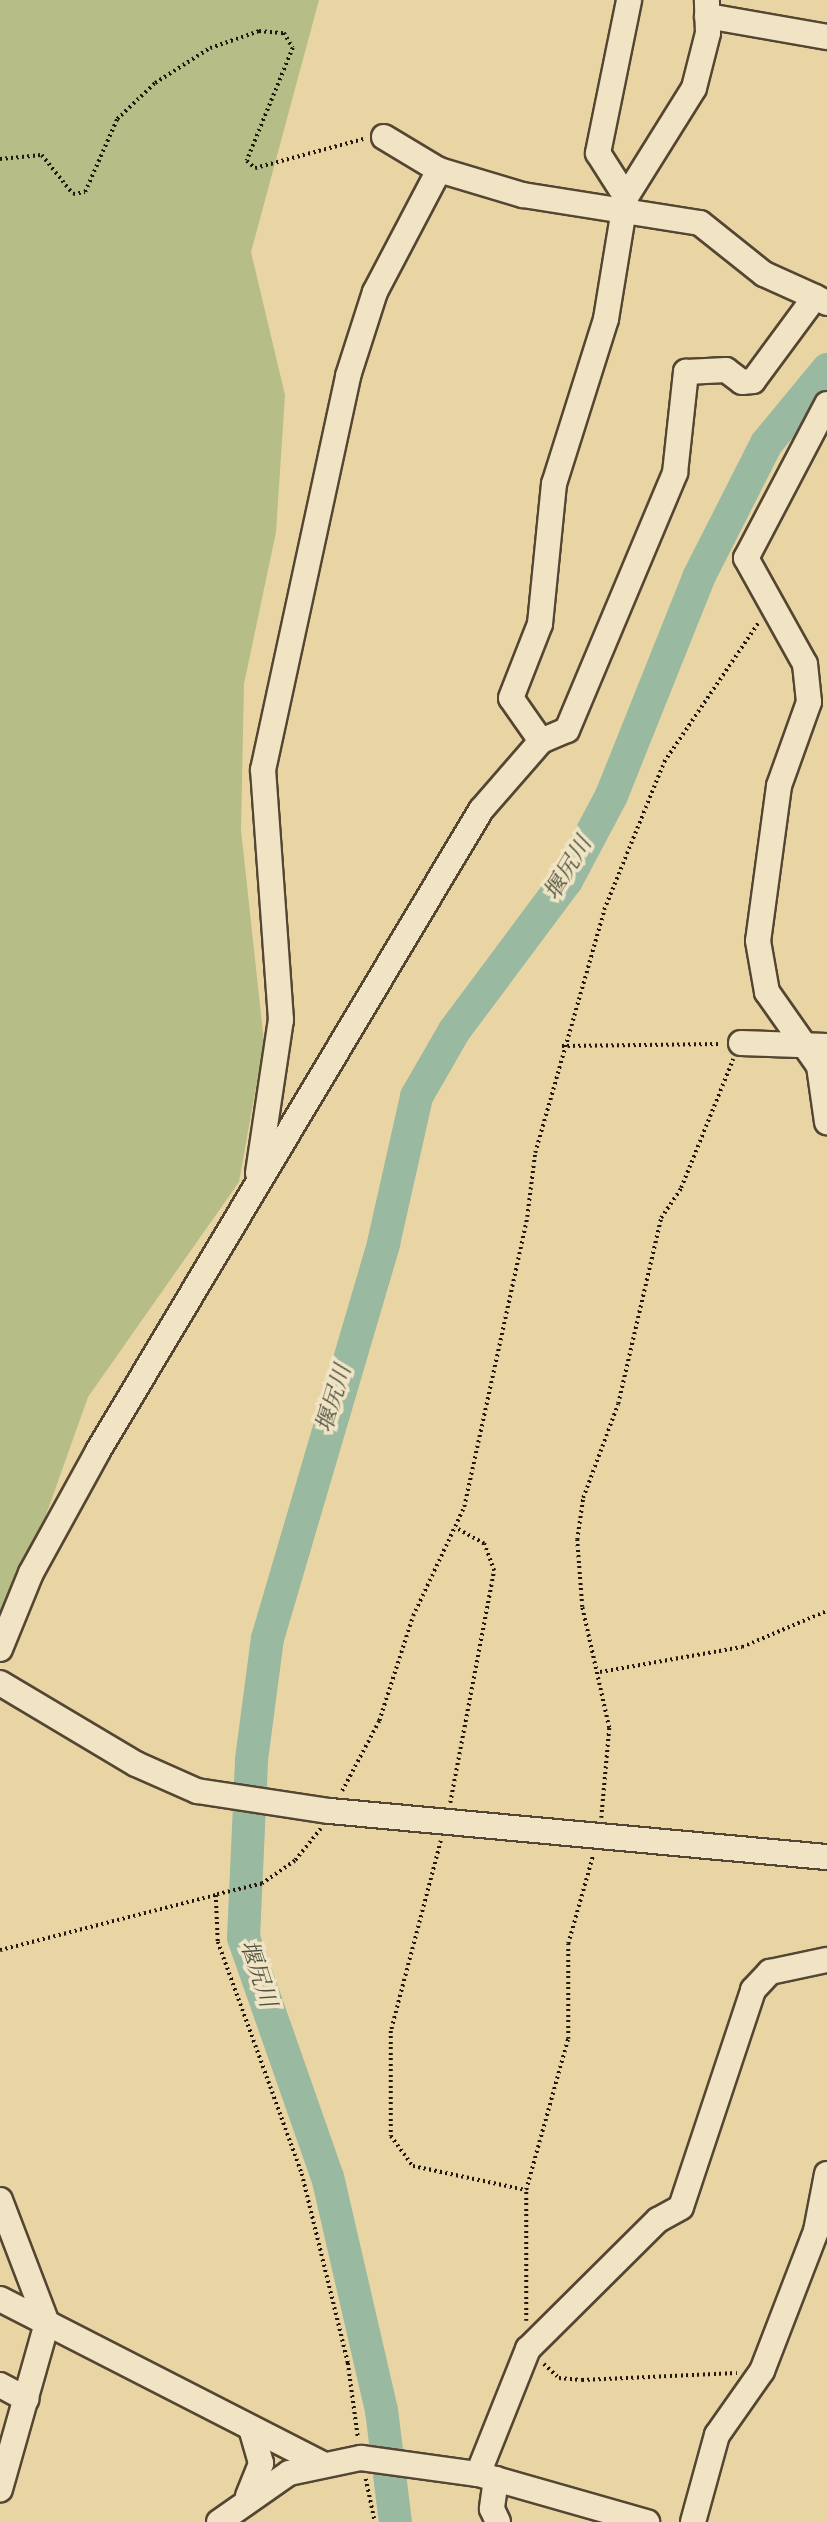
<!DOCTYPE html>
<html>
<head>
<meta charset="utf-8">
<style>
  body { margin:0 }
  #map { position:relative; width:827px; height:2522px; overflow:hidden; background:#e9d5a4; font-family:Vollkorn,"Noto Serif JP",serif }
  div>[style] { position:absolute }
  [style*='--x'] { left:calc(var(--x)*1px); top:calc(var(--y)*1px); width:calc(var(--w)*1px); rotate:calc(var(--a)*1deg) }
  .green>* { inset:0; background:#b6bd86 }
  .river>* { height:33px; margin:-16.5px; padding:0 16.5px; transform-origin:16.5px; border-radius:16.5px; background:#99b9a1 }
  .path>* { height:3.5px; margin-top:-1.75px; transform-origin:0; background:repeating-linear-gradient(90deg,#22170c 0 2px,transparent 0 5.5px) }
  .roads { filter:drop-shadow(2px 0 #544632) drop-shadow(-2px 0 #544632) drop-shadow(0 2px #544632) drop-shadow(0 -2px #544632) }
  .minor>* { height:24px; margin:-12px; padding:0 12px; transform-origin:12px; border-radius:12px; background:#f1e4c4 }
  span { translate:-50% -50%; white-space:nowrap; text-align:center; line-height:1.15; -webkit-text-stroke:7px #f1e4c4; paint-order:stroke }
  .water-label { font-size:23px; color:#4c5040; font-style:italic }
</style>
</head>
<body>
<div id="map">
  <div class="green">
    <div style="clip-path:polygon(0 0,319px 0,251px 252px,285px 395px,276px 532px,244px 684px,241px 830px,264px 1042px,239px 1182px,88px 1397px,19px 1591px,0 1616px)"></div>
  </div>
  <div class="river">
    <div style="--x:395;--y:2522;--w:113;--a:-97.1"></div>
    <div style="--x:381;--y:2410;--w:239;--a:-103"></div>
    <div style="--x:327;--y:2177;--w:254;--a:-109.3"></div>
    <div style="--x:243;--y:1937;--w:178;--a:-87.4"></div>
    <div style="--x:251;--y:1759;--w:122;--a:-82.5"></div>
    <div style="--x:267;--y:1638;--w:412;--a:-73.6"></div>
    <div style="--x:383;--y:1243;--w:151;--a:-77.3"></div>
    <div style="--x:416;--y:1096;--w:76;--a:-60.1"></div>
    <div style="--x:454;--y:1030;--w:187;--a:-53.3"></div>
    <div style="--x:566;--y:880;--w:96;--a:-62.1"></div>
    <div style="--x:611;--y:795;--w:235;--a:-68.2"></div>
    <div style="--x:698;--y:577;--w:150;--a:-63.1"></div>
    <div style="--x:766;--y:443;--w:96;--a:-50.5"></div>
  </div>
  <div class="path">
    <div style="--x:0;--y:159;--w:42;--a:-5.4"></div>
    <div style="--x:42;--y:155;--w:50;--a:51.5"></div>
    <div style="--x:73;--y:194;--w:12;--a:-9"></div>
    <div style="--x:85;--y:192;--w:80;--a:-66.3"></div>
    <div style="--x:117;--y:119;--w:52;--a:-43.5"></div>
    <div style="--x:155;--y:83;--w:65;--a:-32.5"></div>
    <div style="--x:210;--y:48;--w:52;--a:-19.1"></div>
    <div style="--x:259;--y:31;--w:25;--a:5"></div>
    <div style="--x:284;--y:33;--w:17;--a:59"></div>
    <div style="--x:293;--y:48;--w:122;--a:112.2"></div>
    <div style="--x:247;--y:161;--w:11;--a:41"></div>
    <div style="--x:255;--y:168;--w:112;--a:-15"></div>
    <div style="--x:562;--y:1046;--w:159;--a:-0.7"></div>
    <div style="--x:600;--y:1672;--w:144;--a:-10"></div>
    <div style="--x:742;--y:1647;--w:92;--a:-23"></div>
    <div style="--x:342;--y:1791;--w:79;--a:-62.1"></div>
    <div style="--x:379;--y:1721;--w:110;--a:-72.1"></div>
    <div style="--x:413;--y:1616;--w:120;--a:-64.9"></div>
    <div style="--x:464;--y:1507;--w:297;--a:-77.7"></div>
    <div style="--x:527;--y:1217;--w:64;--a:-82.9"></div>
    <div style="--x:535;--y:1153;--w:253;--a:-74.1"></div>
    <div style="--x:604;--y:910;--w:160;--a:-67.9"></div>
    <div style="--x:664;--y:762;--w:168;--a:-55.9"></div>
    <div style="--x:450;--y:1803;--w:236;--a:-79.3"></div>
    <div style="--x:494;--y:1571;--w:29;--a:-110"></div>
    <div style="--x:484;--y:1544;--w:33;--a:-151"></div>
    <div style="--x:601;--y:1818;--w:90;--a:-84.9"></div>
    <div style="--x:609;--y:1728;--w:124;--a:-102.6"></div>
    <div style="--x:582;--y:1607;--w:67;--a:-94.3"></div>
    <div style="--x:577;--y:1540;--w:42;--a:-81.9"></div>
    <div style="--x:583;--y:1498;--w:100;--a:-69.6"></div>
    <div style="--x:618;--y:1404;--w:191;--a:-77"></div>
    <div style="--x:661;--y:1218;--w:36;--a:-56"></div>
    <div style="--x:681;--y:1188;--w:139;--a:-68"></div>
    <div style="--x:321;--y:1829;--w:41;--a:129.1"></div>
    <div style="--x:295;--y:1861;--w:40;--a:145.1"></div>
    <div style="--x:262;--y:1884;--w:47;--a:166.6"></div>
    <div style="--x:216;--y:1895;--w:47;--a:87.6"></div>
    <div style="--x:218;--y:1942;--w:247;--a:70.1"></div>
    <div style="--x:302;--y:2174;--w:195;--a:76.3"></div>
    <div style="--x:348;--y:2363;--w:75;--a:82.3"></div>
    <div style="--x:441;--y:1841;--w:196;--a:104.7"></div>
    <div style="--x:391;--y:2031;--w:105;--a:90"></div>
    <div style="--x:391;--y:2136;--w:37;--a:54"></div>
    <div style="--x:413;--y:2166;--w:116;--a:12"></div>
    <div style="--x:0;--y:1950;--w:223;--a:-14.3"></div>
    <div style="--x:526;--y:2321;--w:131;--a:-90"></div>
    <div style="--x:526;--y:2190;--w:157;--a:-74.5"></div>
    <div style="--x:568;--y:2039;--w:95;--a:-90"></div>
    <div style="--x:568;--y:1944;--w:92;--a:-74.3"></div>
    <div style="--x:544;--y:2364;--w:21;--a:43"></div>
    <div style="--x:559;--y:2378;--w:23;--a:5"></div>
    <div style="--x:582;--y:2380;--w:155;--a:-2.6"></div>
    <div style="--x:366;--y:2479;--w:44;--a:78.2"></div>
  </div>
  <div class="roads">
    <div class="minor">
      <div style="--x:707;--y:16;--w:122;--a:9.9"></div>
      <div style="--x:384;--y:137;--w:64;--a:31"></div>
      <div style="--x:439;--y:170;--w:88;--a:16.6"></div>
      <div style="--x:523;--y:195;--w:179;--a:9"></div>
      <div style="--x:700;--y:223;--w:82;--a:38.6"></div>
      <div style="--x:764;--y:274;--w:56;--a:24.3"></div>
      <div style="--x:626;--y:197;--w:52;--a:-122.5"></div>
      <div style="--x:598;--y:153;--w:156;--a:-78.5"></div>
      <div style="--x:827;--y:404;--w:174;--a:117.7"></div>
      <div style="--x:746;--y:558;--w:121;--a:60.9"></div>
      <div style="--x:805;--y:664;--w:38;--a:84"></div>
      <div style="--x:809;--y:702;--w:89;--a:109.7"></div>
      <div style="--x:779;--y:786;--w:156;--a:97.7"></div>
      <div style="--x:758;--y:941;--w:52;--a:80"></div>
      <div style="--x:767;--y:992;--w:90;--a:54.9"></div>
      <div style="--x:819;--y:1066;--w:57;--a:81.9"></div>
      <div style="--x:541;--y:741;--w:52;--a:-124.9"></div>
      <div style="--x:511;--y:698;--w:79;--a:-68.6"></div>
      <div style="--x:540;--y:624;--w:141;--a:-84.3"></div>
      <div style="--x:554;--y:484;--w:173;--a:-72.5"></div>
      <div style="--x:606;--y:319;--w:124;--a:-80.7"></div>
      <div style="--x:626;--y:197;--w:128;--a:-58"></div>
      <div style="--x:694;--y:88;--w:57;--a:-75.7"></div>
      <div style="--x:708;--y:33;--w:33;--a:-92"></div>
      <div style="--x:741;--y:1043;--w:86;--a:2"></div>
      <div style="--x:258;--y:1173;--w:155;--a:-81.5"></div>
      <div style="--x:281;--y:1020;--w:251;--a:-94.1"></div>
      <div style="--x:263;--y:770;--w:403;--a:-77.8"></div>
      <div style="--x:348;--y:376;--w:88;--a:-72.2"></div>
      <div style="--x:375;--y:292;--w:138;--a:-62.3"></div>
      <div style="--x:0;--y:1649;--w:82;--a:-67.8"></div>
      <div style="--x:31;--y:1573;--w:139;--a:-61.2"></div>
      <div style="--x:98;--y:1451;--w:747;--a:-59.14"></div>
      <div style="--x:481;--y:810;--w:91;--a:-49"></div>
      <div style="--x:541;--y:741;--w:28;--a:-23"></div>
      <div style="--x:567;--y:730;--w:279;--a:-67.2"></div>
      <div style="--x:675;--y:473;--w:102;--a:-83.8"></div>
      <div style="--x:686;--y:372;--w:40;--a:-2.9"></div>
      <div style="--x:726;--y:370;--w:20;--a:37"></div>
      <div style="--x:742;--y:382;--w:11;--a:-5"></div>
      <div style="--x:753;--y:381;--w:104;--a:-53.6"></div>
      <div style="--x:815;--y:297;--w:13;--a:27"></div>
      <div style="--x:0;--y:1683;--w:158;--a:30.8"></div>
      <div style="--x:136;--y:1764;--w:67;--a:23.9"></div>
      <div style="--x:197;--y:1791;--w:134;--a:8.6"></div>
      <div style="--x:330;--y:1811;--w:499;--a:5.3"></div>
      <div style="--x:0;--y:2200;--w:132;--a:69.1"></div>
      <div style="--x:47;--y:2323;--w:173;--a:105.8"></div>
      <div style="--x:0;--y:2299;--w:360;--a:27.1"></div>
      <div style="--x:0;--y:2385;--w:30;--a:28"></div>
      <div style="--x:478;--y:2474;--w:135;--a:-68.2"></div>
      <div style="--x:528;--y:2349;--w:183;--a:-44.8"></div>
      <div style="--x:658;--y:2220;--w:26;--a:-29"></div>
      <div style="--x:681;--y:2207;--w:229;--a:-71.6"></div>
      <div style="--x:753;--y:1990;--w:25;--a:-47"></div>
      <div style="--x:770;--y:1972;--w:58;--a:-11.9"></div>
      <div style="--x:496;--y:2479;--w:30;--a:98"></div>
      <div style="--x:492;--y:2509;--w:14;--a:65"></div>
      <div style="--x:248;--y:2496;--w:35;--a:-68"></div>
      <div style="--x:261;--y:2463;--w:36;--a:-106"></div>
      <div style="--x:219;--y:2522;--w:85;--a:-35"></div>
      <div style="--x:289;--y:2473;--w:74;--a:-11.8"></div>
      <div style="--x:361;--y:2458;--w:118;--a:7.8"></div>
      <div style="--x:478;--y:2474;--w:176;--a:15.9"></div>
      <div style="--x:693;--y:2522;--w:90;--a:-74.6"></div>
      <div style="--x:717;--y:2435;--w:78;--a:-54.9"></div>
      <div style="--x:762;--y:2371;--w:150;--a:-68.9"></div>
      <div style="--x:816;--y:2231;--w:58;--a:-79.1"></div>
    </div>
  </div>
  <div class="water-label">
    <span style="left:569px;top:869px;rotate:-59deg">堰尻川</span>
    <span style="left:335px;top:1399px;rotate:-73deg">堰尻川</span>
    <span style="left:257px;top:1974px;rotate:72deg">堰尻川</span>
  </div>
</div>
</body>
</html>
